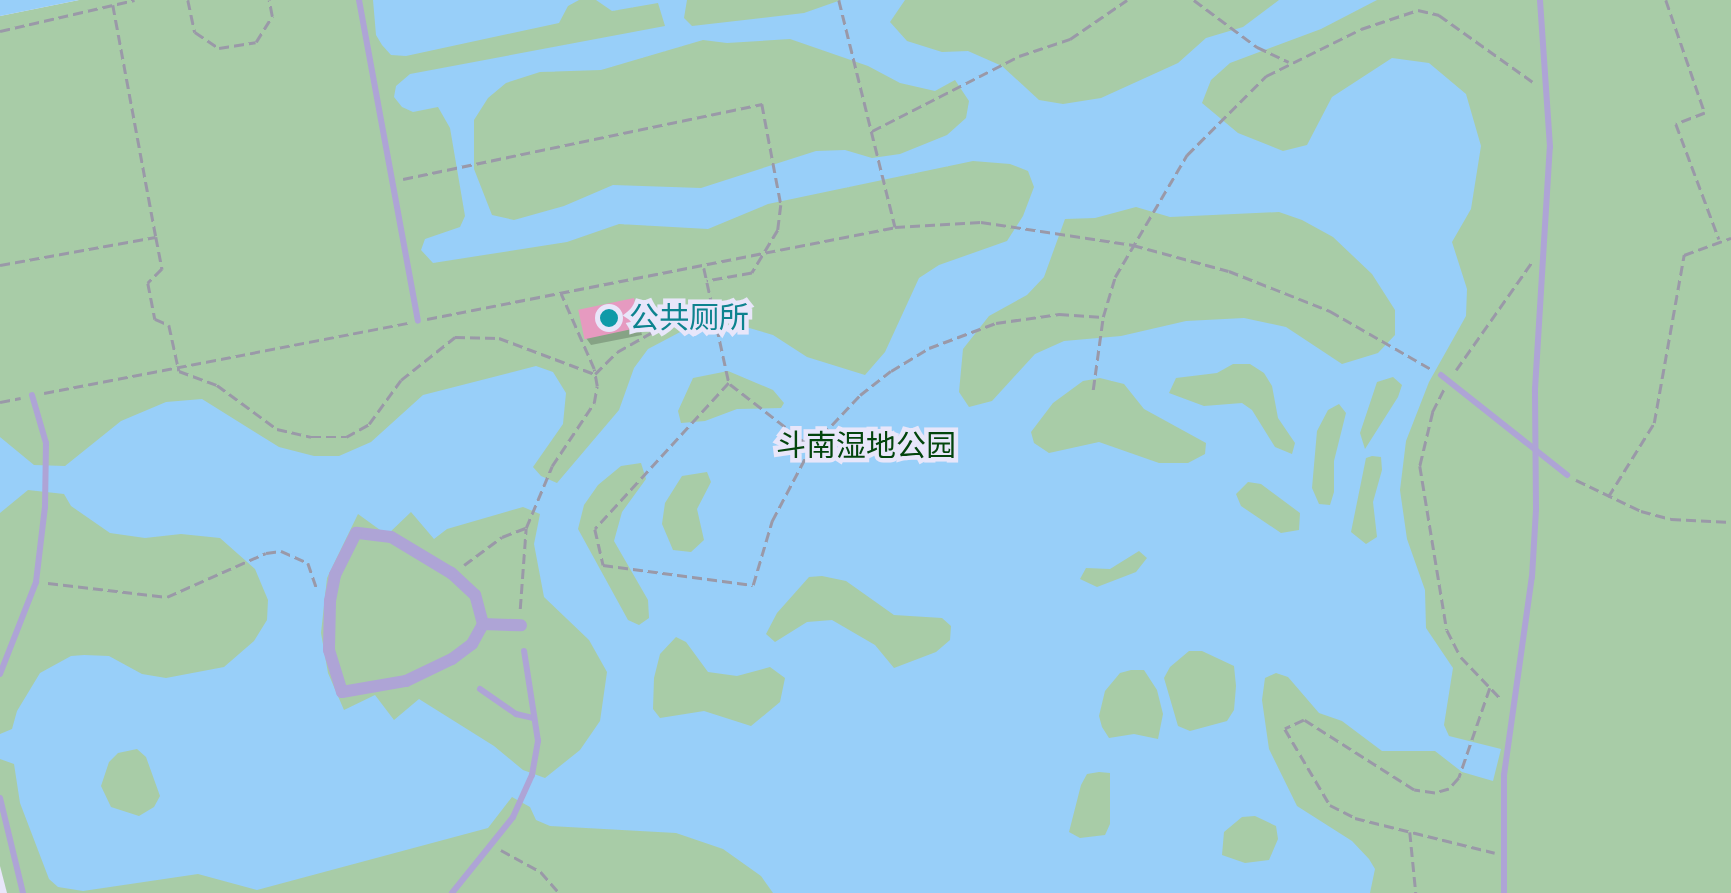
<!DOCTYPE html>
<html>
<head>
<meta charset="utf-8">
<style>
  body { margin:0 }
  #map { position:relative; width:1731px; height:893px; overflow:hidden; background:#e8e6fa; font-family:Jost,"Noto Sans SC",sans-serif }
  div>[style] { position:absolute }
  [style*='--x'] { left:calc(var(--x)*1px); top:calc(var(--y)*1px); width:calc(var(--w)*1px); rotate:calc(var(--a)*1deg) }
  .green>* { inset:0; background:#a8cca7 }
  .water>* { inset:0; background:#98cff9 }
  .shadow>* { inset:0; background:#0003 }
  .building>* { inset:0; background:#e69ac0; transform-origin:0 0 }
  .path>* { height:2.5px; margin-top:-1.25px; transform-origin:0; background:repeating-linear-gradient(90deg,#9a99a8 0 10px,transparent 0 15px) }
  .lane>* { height:6px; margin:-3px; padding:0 3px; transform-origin:3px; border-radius:3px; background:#aea4d6 }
  .street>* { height:12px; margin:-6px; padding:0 6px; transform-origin:6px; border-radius:6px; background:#aea4d6 }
  .dots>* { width:28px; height:28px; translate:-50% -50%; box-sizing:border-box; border:5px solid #e8e6fa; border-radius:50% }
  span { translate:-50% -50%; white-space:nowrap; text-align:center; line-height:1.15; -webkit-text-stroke:9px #e8e6fa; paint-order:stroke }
  .culture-label { font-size:30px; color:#0d838f }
  .left { translate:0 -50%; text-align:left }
  .park-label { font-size:30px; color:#03450d }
</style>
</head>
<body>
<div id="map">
  <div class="green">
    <div style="clip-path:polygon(79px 0,1731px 0,1731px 893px,7px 893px,0 866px,0 16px)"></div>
  </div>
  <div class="water">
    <div style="clip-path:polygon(0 0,79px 0,0 16px)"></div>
    <div style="clip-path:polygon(373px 0,579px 0,568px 6px,559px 23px,406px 56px,391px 55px,382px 45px,376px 35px)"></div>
    <div style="clip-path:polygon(evenodd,596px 0,687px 0,684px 18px,692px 26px,804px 13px,841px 0,905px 0,890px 22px,907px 41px,942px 52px,968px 51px,1002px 66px,1039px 100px,1063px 104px,1101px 98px,1178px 63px,1206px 38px,1243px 27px,1279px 0,1377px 0,1321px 29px,1230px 63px,1211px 80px,1202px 103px,1238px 133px,1283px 151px,1307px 145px,1332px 97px,1392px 58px,1429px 63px,1466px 94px,1481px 146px,1471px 209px,1452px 242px,1467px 289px,1466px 316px,1429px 382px,1406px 441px,1400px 490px,1407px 539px,1425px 590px,1426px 628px,1453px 668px,1444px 725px,1449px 736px,1501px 749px,1493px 781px,1462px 772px,1435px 751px,1382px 751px,1342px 721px,1319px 713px,1288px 677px,1276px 673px,1265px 678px,1262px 700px,1269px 749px,1297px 806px,1352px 841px,1369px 859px,1375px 869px,1370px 893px,773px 893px,761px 876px,723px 849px,676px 833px,550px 826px,536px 820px,530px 807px,512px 797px,488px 828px,257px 890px,198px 874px,83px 891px,58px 887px,49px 879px,20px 803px,14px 764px,0 759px,0 734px,12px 729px,17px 711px,40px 673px,71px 656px,84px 655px,109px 656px,142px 674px,166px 678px,224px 667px,254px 641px,267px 620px,268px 600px,255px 569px,220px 538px,181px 534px,145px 538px,110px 533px,71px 506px,64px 494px,28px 490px,0 513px,0 437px,34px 465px,65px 466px,121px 421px,166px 402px,202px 399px,279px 447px,314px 456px,339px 456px,371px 442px,423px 395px,536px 366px,553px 372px,566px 393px,563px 424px,533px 467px,541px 476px,557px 483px,619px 410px,634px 368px,648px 349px,684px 330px,739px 325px,773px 335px,807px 357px,865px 375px,885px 352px,919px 278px,939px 265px,1007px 241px,1023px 216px,1034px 187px,1028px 171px,1010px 164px,973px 161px,768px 204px,708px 229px,619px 224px,567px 242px,433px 263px,421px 250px,425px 239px,460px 227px,465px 216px,450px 128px,438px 107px,413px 112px,402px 107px,394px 97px,396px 86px,410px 74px,665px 26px,658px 3px,612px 11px,596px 0,790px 39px,868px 66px,900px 83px,935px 91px,955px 80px,969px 101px,966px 118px,947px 135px,900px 154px,872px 158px,845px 150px,816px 151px,701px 188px,613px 185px,564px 206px,514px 220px,492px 215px,474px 169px,474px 120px,488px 98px,506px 83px,540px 72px,601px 70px,703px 40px,727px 43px,790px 39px,596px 0,1136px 207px,1170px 217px,1279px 212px,1302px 220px,1333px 237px,1372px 274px,1395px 310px,1395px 335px,1378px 353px,1342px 364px,1286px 327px,1244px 318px,1186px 321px,1121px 336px,1064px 341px,1035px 354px,992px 401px,969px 407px,959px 392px,963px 349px,989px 316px,1027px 295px,1044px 277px,1065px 219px,1095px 218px,1136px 207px,596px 0,1233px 364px,1250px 364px,1264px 373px,1272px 386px,1278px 418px,1295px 443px,1292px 454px,1275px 447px,1252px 410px,1242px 403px,1204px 406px,1169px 393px,1176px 378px,1217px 373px,1233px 364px,596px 0,728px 371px,773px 390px,784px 403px,781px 408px,737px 409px,705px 421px,681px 423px,678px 411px,693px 378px,728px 371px,596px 0,1393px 377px,1402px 385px,1398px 397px,1365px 449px,1360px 433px,1377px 382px,1393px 377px,596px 0,1100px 378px,1124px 384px,1144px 409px,1206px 443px,1205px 454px,1188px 463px,1159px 463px,1099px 442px,1049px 453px,1034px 443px,1031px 432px,1053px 403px,1083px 381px,1100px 378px,596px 0,1339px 404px,1346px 413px,1334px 461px,1334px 492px,1330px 505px,1319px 504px,1312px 488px,1317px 431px,1328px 410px,1339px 404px,596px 0,1372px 456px,1381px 457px,1382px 470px,1373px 502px,1377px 537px,1366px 544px,1351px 532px,1366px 458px,1372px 456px,596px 0,641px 463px,646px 479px,622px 512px,614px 541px,648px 600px,649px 618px,639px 625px,628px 620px,578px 529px,584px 505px,598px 485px,621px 466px,641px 463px,596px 0,707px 472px,711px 482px,697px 509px,704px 540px,691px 552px,673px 550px,662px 524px,665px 503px,682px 476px,707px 472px,596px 0,1248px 482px,1261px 484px,1300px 513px,1299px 530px,1281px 533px,1241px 506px,1236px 494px,1248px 482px,596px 0,523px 507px,540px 514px,534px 544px,544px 597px,589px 640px,607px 672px,600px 721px,580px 750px,545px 778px,523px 770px,494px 746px,419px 699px,394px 720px,375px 695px,344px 710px,328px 673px,321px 633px,327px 578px,358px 514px,387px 535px,411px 512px,434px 539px,447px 529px,523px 507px,596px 0,1139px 551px,1147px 558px,1136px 572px,1097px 587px,1080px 579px,1086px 568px,1110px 569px,1139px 551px,596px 0,822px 576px,846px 581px,894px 615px,942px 618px,951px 626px,950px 640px,936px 652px,894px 668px,875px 645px,832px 620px,807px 622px,775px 642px,766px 634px,777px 613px,809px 577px,822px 576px,596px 0,676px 637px,686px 642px,708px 672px,737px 676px,770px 667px,785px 678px,780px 702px,751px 726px,704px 711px,660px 718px,653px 709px,654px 678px,660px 654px,676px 637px,596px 0,1189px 651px,1202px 651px,1234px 666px,1236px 686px,1234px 710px,1227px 721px,1190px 731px,1178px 726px,1164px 678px,1170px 667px,1189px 651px,596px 0,1131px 670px,1144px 670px,1157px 690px,1163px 714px,1158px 739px,1134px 734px,1109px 738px,1102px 727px,1099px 716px,1105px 691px,1120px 673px,1131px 670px,596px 0,137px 749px,146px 757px,160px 796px,154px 807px,139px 816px,111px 807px,101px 786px,109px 762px,118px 753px,137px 749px,596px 0,1099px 772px,1110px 773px,1110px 824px,1105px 835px,1080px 838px,1069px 832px,1081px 785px,1087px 774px,1099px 772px,596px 0,1255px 816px,1276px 826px,1278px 839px,1269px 860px,1245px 863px,1222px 855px,1224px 832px,1242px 817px,1255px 816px)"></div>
  </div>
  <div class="shadow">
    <div style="clip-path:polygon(633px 301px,642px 335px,591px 345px,586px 338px)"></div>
  </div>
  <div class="building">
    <div style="left:634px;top:298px;width:30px;height:57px;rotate:78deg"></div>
  </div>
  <div class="path">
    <div style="--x:188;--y:0;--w:33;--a:78"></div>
    <div style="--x:195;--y:32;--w:29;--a:34"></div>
    <div style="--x:219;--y:48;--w:37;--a:-9"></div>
    <div style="--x:256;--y:42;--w:31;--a:-58"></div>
    <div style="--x:272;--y:16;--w:16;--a:-101"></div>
    <div style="--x:839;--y:0;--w:234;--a:76.1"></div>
    <div style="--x:1194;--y:0;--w:79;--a:36.7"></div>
    <div style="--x:1257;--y:47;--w:35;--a:25"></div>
    <div style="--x:1666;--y:0;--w:120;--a:71"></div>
    <div style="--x:1705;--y:113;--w:31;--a:159"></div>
    <div style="--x:1676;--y:124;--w:123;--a:69.5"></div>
    <div style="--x:113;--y:5;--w:235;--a:79.5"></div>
    <div style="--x:0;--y:31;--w:138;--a:-13"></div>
    <div style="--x:872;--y:131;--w:165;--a:-27"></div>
    <div style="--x:1019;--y:56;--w:54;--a:-18.4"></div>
    <div style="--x:1070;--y:39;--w:69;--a:-34.4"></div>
    <div style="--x:403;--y:179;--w:367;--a:-11.8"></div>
    <div style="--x:762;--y:104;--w:103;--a:79.3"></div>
    <div style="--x:781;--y:205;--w:25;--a:97"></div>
    <div style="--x:778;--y:230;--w:50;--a:121.2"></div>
    <div style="--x:752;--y:273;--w:46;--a:169.9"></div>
    <div style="--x:0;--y:265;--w:158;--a:-10.2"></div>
    <div style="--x:156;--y:237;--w:33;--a:79"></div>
    <div style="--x:162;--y:269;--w:20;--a:135"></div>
    <div style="--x:148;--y:283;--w:37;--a:79"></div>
    <div style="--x:155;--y:319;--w:15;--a:23"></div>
    <div style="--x:169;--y:325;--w:47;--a:77.7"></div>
    <div style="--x:179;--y:371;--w:40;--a:20.2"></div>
    <div style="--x:217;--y:385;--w:74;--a:36.3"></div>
    <div style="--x:277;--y:429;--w:35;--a:13"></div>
    <div style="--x:311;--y:437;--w:35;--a:0"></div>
    <div style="--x:346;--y:437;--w:26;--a:-29"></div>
    <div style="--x:369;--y:424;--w:54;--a:-54"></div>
    <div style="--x:401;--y:380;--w:69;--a:-38.5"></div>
    <div style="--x:455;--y:337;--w:44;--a:1.3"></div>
    <div style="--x:499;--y:338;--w:103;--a:20.6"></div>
    <div style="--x:595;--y:374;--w:31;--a:-45"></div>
    <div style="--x:617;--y:352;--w:45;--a:-29.4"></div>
    <div style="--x:656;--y:330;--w:59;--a:-19.7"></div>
    <div style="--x:704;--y:268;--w:118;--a:77.7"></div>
    <div style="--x:729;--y:383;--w:198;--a:132.5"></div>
    <div style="--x:595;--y:529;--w:37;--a:77"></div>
    <div style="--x:603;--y:565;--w:151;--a:7.6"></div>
    <div style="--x:753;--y:585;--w:67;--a:-73.5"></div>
    <div style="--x:772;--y:521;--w:84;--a:-62.2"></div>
    <div style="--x:811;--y:447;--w:71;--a:-46.7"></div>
    <div style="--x:860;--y:395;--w:39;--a:-38"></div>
    <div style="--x:891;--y:371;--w:44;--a:-31.2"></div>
    <div style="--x:929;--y:348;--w:72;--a:-20.5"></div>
    <div style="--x:996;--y:323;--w:64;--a:-8.1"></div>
    <div style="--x:1059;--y:314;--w:44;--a:3.9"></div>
    <div style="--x:427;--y:319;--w:477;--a:-11.1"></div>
    <div style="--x:895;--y:227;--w:86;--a:-3.3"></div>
    <div style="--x:981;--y:222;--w:154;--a:8.6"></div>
    <div style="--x:1133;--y:245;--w:99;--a:15.2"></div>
    <div style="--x:1229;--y:271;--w:109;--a:21.6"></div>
    <div style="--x:1330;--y:311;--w:116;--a:29.9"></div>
    <div style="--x:1456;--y:370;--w:132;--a:-54.9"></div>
    <div style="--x:730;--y:384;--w:101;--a:37.8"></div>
    <div style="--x:1093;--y:390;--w:74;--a:-82.2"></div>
    <div style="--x:1103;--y:317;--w:42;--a:-73.3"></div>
    <div style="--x:1115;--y:277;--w:142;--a:-59.5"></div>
    <div style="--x:1187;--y:155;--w:112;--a:-45"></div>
    <div style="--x:1266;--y:76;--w:106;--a:-26.3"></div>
    <div style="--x:1361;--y:29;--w:60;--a:-18.4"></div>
    <div style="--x:1418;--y:10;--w:22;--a:13"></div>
    <div style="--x:1439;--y:15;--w:115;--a:35.5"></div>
    <div style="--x:1444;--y:390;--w:25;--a:117"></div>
    <div style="--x:1433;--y:412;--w:56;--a:103.5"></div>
    <div style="--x:1420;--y:466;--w:166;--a:80.7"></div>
    <div style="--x:1447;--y:630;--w:30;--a:63"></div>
    <div style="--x:1461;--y:657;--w:59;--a:46.4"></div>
    <div style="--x:44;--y:393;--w:372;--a:-10.9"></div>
    <div style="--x:0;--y:402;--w:21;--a:-11"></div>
    <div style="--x:1576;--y:480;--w:72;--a:25.5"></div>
    <div style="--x:1641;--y:511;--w:31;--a:15"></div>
    <div style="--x:1671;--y:519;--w:60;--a:2.9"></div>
    <div style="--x:1608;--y:497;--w:87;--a:-58.1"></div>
    <div style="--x:1654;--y:423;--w:171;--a:-79.9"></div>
    <div style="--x:1684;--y:255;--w:50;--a:-19.9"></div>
    <div style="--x:464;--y:565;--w:47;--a:-36.4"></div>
    <div style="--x:502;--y:537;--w:25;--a:-21"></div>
    <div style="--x:48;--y:583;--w:120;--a:6.7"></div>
    <div style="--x:167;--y:597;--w:108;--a:-24"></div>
    <div style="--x:266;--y:553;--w:15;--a:-8"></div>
    <div style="--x:281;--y:551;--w:30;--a:24"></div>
    <div style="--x:308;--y:563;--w:28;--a:71"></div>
    <div style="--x:520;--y:609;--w:81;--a:-85.8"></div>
    <div style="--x:526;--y:528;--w:67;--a:-67.2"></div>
    <div style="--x:552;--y:466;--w:76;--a:-56.3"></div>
    <div style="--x:594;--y:403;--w:17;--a:-80"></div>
    <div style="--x:597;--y:386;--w:17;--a:-100"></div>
    <div style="--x:594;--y:369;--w:82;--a:-113.7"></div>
    <div style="--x:1490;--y:688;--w:95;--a:109"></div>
    <div style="--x:1459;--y:778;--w:15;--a:132"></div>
    <div style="--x:1449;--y:789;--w:15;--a:164"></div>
    <div style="--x:1435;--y:793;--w:21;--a:-172"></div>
    <div style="--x:1414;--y:790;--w:130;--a:-147.5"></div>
    <div style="--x:1304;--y:720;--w:21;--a:155"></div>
    <div style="--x:1285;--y:729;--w:88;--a:59.4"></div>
    <div style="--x:1330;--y:805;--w:28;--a:27"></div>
    <div style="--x:1355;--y:818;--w:144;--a:14"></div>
    <div style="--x:1410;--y:832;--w:61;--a:84.4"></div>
    <div style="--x:501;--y:850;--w:46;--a:28.8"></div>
    <div style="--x:541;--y:872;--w:28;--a:49"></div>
  </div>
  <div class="lane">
    <div style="--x:359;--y:0;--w:326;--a:79.6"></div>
    <div style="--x:1441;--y:375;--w:161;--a:38.4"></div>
    <div style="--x:0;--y:674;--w:99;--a:-68.6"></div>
    <div style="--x:36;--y:582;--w:76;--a:-83.2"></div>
    <div style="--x:45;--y:507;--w:64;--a:-89.1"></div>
    <div style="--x:46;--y:443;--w:50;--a:-106.3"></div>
    <div style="--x:480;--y:689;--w:44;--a:34.8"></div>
    <div style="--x:516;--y:714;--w:18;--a:13"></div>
    <div style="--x:0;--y:798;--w:98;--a:76.4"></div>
    <div style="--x:452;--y:893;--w:97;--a:-51.2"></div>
    <div style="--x:513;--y:817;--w:46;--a:-65.7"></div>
    <div style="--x:532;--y:775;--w:35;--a:-80"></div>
    <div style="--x:538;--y:741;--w:91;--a:-98.8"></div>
    <div style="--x:1504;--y:893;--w:118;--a:-90"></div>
    <div style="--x:1504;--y:775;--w:200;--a:-82"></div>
    <div style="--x:1532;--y:577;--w:68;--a:-86.6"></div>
    <div style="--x:1536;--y:509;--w:120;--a:-90.5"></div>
    <div style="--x:1535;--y:389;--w:242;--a:-86.5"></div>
    <div style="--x:1550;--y:147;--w:147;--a:-93.9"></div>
  </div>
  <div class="street">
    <div style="--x:483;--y:624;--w:30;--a:-105"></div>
    <div style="--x:475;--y:595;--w:33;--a:-137"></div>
    <div style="--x:451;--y:573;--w:70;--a:-149"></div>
    <div style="--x:391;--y:537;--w:35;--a:-173"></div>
    <div style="--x:356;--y:533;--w:47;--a:116.6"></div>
    <div style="--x:335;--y:575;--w:26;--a:101"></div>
    <div style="--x:330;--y:601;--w:49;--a:91.2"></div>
    <div style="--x:329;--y:650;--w:44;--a:72.8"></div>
    <div style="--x:342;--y:692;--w:65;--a:-9.8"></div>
    <div style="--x:406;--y:681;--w:51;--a:-25.6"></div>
    <div style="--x:452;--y:659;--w:25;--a:-37"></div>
    <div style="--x:472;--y:644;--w:23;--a:-61"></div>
    <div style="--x:483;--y:624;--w:38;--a:2"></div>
  </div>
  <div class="dots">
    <div style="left:609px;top:318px;background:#0f9aa8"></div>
  </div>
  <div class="culture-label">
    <span class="left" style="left:629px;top:318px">公共厕所</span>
  </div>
  <div class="park-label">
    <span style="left:866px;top:446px">斗南湿地公园</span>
  </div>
</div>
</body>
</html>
